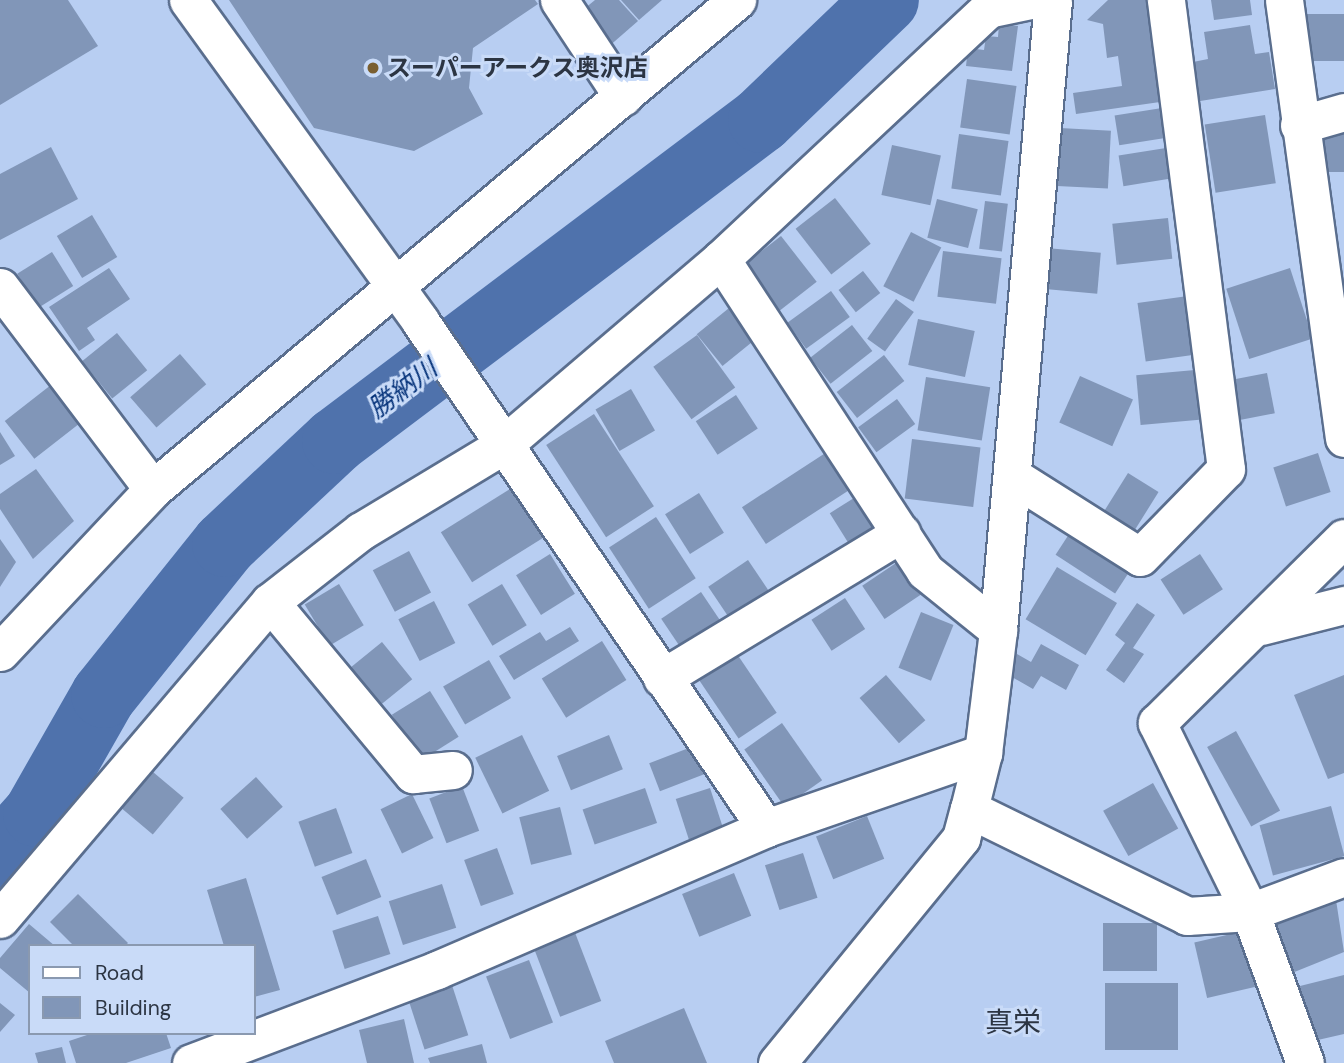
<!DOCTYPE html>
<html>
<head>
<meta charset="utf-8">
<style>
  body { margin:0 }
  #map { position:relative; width:1344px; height:1063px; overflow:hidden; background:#b8cef2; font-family:"DM Sans","Noto Sans JP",sans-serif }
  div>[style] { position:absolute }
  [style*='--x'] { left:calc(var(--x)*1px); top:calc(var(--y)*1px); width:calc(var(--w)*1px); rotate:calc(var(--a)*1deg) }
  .river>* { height:66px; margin:-33px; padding:0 33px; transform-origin:33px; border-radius:33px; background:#4f72ac }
  .building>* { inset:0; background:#8196b8; transform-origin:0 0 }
  .roads { filter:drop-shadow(2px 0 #5a6e8e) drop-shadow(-2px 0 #5a6e8e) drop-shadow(0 2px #5a6e8e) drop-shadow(0 -2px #5a6e8e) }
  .minor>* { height:37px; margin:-18.5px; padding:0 18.5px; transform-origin:18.5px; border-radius:18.5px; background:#fff }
  .dots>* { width:19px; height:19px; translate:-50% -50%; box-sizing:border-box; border:4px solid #c9dbf8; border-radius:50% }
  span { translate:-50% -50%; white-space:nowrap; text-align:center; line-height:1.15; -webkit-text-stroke:6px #c9dbf8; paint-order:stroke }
  .poi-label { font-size:24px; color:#2c3543; font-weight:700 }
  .left { translate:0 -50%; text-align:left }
  .water-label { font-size:26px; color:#06337a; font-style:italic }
  .quarter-label { font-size:28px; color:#2c3543 }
  .legend { position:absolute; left:28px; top:944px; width:228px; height:91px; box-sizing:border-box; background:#c9dbf8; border:2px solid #8a99b0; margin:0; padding:9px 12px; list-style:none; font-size:21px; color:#2c3543 }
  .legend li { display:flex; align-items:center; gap:14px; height:35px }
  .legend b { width:35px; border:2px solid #8a99b0 }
</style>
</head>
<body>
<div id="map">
  <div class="river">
    <div style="--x:0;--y:854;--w:54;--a:-48"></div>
    <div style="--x:36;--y:814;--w:137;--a:-60.3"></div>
    <div style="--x:104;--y:695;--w:193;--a:-51.3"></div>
    <div style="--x:225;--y:544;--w:151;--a:-43.1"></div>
    <div style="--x:335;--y:441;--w:533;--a:-37"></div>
    <div style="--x:761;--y:120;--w:173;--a:-43.8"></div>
  </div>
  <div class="building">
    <div style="clip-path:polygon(0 0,68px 0,98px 46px,0 105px)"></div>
    <div style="clip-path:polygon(229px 0,535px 0,538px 4px,473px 48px,469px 88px,483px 114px,414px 151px,314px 128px)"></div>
    <div style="clip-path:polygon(595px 0,619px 0,638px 21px,607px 48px,578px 14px)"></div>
    <div style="clip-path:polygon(621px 0,662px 0,639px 20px)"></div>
    <div style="clip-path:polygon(1108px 0,1150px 0,1160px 102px,1076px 114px,1073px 93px,1122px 86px,1118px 56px,1107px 58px,1103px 24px,1087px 20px)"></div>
    <div style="clip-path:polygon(1211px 0,1250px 0,1252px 15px,1214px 20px)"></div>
    <div style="left:1344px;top:14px;width:47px;height:40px;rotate:90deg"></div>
    <div style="clip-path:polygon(999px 24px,1018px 26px,1012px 71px,966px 66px,968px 48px,984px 50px,986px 36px,998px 37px)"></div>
    <div style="clip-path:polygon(1250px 25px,1255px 54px,1269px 52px,1275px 89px,1194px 102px,1188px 63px,1208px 59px,1204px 32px)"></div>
    <div style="left:967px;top:79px;width:50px;height:49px;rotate:8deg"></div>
    <div style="left:1162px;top:108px;width:30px;height:48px;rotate:81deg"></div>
    <div style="left:1265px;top:115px;width:69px;height:61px;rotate:81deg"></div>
    <div style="left:1060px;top:128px;width:51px;height:58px;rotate:3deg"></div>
    <div style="left:1315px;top:133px;width:29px;height:39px"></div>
    <div style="left:959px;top:134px;width:50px;height:55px;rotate:8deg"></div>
    <div style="left:892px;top:145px;width:50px;height:51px;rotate:12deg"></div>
    <div style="clip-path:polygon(51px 147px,78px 199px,0 240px,0 174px)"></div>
    <div style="left:1166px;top:148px;width:31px;height:48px;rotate:81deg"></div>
    <div style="left:835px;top:198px;width:58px;height:50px;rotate:52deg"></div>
    <div style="left:937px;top:199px;width:42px;height:40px;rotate:14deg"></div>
    <div style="left:985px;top:201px;width:23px;height:48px;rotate:7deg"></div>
    <div style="left:92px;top:215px;width:49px;height:41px;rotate:59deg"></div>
    <div style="left:1168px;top:218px;width:41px;height:56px;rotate:84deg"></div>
    <div style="left:911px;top:232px;width:34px;height:61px;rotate:27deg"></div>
    <div style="left:781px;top:236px;width:58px;height:52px;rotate:52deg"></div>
    <div style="left:1046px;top:248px;width:55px;height:41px;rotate:5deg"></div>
    <div style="left:943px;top:251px;width:59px;height:46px;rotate:7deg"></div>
    <div style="left:52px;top:252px;width:40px;height:41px;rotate:58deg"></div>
    <div style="clip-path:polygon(109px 268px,130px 299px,87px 328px,95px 340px,79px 351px,49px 307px)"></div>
    <div style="left:1290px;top:268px;width:74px;height:67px;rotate:72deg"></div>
    <div style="left:863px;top:271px;width:28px;height:31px;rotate:52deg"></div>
    <div style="left:831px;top:291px;width:32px;height:54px;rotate:54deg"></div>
    <div style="left:1188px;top:296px;width:59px;height:51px;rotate:82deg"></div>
    <div style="left:896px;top:299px;width:22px;height:49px;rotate:36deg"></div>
    <div style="left:734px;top:304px;width:41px;height:48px;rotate:51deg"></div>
    <div style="left:918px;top:319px;width:58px;height:47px;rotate:12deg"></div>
    <div style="left:852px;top:325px;width:33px;height:53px;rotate:52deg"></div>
    <div style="left:117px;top:333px;width:48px;height:45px;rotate:51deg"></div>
    <div style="left:697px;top:335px;width:65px;height:54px;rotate:54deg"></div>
    <div style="left:180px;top:354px;width:40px;height:66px;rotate:49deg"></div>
    <div style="left:884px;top:355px;width:33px;height:60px;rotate:52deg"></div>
    <div style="left:1195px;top:370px;width:50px;height:59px;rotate:85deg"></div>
    <div style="left:1267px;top:373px;width:41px;height:37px;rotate:79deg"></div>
    <div style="left:1080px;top:376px;width:58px;height:51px;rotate:24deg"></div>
    <div style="left:926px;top:377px;width:65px;height:54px;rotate:9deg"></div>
    <div style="left:56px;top:381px;width:48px;height:65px;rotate:52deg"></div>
    <div style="left:631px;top:389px;width:48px;height:41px;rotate:60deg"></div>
    <div style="left:736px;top:395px;width:40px;height:48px;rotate:57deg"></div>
    <div style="left:897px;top:399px;width:31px;height:48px;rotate:54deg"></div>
    <div style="left:594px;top:414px;width:110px;height:57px;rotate:57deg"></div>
    <div style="clip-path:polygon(0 432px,15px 456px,0 465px)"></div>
    <div style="left:912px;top:439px;width:69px;height:60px;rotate:7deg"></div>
    <div style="left:830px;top:450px;width:44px;height:105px;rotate:57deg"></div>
    <div style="left:1318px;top:453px;width:41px;height:47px;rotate:72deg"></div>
    <div style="clip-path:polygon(36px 469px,74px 521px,33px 559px,0 509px,0 494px)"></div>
    <div style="left:1128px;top:473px;width:36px;height:55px;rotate:32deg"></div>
    <div style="left:518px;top:484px;width:59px;height:91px;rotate:58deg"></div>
    <div style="left:699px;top:493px;width:47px;height:40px;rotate:58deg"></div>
    <div style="left:862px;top:493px;width:41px;height:38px;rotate:58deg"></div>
    <div style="left:656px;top:517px;width:73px;height:56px;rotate:57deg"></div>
    <div style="left:1073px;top:528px;width:71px;height:32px;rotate:33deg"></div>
    <div style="clip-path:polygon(0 539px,16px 562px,0 587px)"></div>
    <div style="left:409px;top:551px;width:47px;height:41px;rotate:62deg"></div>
    <div style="left:550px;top:554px;width:47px;height:40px;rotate:58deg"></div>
    <div style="left:1200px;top:554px;width:42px;height:47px;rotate:57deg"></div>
    <div style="left:902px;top:559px;width:40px;height:48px;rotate:56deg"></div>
    <div style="left:748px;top:560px;width:40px;height:48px;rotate:56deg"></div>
    <div style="left:1057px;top:567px;width:70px;height:61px;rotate:31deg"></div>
    <div style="left:339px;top:584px;width:48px;height:40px;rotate:59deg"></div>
    <div style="left:502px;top:584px;width:48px;height:40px;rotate:59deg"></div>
    <div style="left:701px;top:592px;width:40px;height:48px;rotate:56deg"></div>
    <div style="left:845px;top:598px;width:37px;height:40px;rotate:57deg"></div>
    <div style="left:434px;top:601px;width:47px;height:40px;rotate:63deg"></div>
    <div style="clip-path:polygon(1137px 603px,1155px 615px,1133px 648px,1144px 654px,1124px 683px,1106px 670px,1125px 643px,1115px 635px)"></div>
    <div style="left:921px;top:612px;width:35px;height:60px;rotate:22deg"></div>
    <div style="clip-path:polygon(570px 627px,579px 641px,514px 680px,499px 656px,540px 632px,546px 641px)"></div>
    <div style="left:602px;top:641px;width:46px;height:71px;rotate:58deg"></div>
    <div style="left:382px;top:642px;width:48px;height:40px;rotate:51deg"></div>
    <div style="clip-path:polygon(1041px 644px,1079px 665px,1066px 690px,1041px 676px,1033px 689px,1005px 673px,1017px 654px,1031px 662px)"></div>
    <div style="left:737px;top:654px;width:71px;height:46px;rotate:56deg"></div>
    <div style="left:489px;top:660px;width:44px;height:53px;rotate:60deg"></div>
    <div style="left:886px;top:675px;width:60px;height:35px;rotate:49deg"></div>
    <div style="clip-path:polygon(1344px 675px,1344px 773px,1328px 779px,1294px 695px)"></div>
    <div style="left:430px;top:691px;width:54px;height:45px;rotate:58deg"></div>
    <div style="left:782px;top:723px;width:70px;height:46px;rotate:55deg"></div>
    <div style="left:1236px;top:731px;width:91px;height:33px;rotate:61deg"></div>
    <div style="left:522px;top:735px;width:62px;height:52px;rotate:64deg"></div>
    <div style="left:609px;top:735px;width:37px;height:56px;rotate:68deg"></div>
    <div style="left:694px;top:746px;width:30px;height:48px;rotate:69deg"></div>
    <div style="left:153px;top:772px;width:40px;height:48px;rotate:40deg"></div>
    <div style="left:256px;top:777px;width:40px;height:48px;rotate:48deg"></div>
    <div style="left:1153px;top:783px;width:52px;height:57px;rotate:61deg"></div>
    <div style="left:462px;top:786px;width:48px;height:35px;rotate:69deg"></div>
    <div style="left:645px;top:788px;width:37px;height:66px;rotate:71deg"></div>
    <div style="left:710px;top:788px;width:49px;height:36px;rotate:72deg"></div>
    <div style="left:412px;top:794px;width:49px;height:35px;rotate:64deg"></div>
    <div style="left:1331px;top:806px;width:52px;height:74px;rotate:75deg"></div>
    <div style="left:560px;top:807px;width:49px;height:42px;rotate:76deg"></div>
    <div style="left:336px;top:808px;width:48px;height:40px;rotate:70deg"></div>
    <div style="left:867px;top:816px;width:46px;height:55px;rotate:68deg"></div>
    <div style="left:497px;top:848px;width:49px;height:35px;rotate:70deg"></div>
    <div style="left:803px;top:853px;width:47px;height:40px;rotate:72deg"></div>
    <div style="left:366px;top:859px;width:41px;height:48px;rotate:68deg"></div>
    <div style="left:734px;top:873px;width:46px;height:56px;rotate:68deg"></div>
    <div style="clip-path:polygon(246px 878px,280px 990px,254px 997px,254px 946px,224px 946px,207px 890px)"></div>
    <div style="left:442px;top:884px;width:46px;height:56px;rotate:72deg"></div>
    <div style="clip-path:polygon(78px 894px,128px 943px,125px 946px,74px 946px,50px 922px)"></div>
    <div style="clip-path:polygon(1336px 900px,1344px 952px,1287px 975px,1269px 927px)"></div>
    <div style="left:378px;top:916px;width:40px;height:48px;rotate:72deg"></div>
    <div style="left:1103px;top:923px;width:54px;height:48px"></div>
    <div style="clip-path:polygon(29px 924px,55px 946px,30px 946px,30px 993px,0 968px,0 958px)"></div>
    <div style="left:574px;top:930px;width:76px;height:44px;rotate:69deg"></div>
    <div style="left:1244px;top:931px;width:57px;height:51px;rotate:77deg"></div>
    <div style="left:529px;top:960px;width:67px;height:46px;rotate:69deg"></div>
    <div style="clip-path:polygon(1344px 975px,1344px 1034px,1309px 1042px,1296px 987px)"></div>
    <div style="left:451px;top:982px;width:56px;height:46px;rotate:72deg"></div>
    <div style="left:1105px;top:983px;width:73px;height:67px"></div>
    <div style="clip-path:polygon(0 1003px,15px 1015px,0 1032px)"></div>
    <div style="clip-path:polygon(684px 1008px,707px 1063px,614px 1063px,605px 1041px)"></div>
    <div style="clip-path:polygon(404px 1019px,414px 1063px,367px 1063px,359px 1030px)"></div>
    <div style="clip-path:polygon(93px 1033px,166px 1033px,171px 1048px,126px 1063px,76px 1063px,69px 1041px)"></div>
    <div style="clip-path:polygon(482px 1044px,487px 1063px,430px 1063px,428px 1058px)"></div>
    <div style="clip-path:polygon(62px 1047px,66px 1063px,38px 1063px,35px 1053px)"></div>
  </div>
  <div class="roads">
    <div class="minor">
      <div style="--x:188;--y:0;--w:396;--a:54.1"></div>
      <div style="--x:420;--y:321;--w:614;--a:55.69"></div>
      <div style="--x:559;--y:0;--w:116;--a:56.6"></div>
      <div style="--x:1284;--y:0;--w:442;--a:82.2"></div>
      <div style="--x:1299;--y:125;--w:47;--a:-16.1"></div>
      <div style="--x:721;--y:259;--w:373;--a:56.8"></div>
      <div style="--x:925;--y:571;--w:94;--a:38.9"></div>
      <div style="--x:0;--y:287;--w:253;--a:52.9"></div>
      <div style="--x:1012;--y:476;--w:151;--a:32.3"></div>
      <div style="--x:1140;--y:557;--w:123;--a:-45.7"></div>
      <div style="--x:1226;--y:469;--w:473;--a:-97.3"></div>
      <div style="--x:270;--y:602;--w:224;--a:50.3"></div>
      <div style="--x:413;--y:774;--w:40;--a:-5.7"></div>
      <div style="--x:1261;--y:626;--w:86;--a:-14.2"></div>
      <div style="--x:0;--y:652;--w:224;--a:-46.8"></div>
      <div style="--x:153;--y:489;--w:762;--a:-39.94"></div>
      <div style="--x:662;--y:678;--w:280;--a:-31.2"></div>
      <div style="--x:969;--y:809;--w:243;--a:26.1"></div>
      <div style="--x:1187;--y:916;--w:63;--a:-3.6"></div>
      <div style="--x:1250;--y:912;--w:100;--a:-20.4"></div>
      <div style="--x:0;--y:919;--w:416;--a:-49.6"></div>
      <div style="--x:270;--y:602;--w:115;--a:-38"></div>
      <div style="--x:361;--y:531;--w:165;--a:-31.1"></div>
      <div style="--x:502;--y:446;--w:288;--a:-40.5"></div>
      <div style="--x:721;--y:259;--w:366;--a:-43.1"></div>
      <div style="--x:988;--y:9;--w:44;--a:-11.8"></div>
      <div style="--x:191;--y:1063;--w:263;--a:-20.7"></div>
      <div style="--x:437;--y:970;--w:358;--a:-23.3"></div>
      <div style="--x:766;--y:828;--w:230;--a:-19.1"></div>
      <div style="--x:777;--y:1063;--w:291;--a:-50.7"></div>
      <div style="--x:961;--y:838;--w:30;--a:-75"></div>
      <div style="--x:969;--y:809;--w:58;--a:-76"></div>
      <div style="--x:983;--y:753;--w:124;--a:-83"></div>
      <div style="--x:998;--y:630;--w:632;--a:-85.01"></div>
      <div style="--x:1305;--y:1063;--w:161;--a:-110"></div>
      <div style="--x:1250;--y:912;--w:211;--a:-116.2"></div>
      <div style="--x:1157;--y:723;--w:263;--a:-44.7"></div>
    </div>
  </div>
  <div class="dots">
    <div style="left:373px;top:68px;background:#7a5f31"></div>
  </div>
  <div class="poi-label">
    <span class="left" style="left:387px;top:68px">スーパーアークス奥沢店</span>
  </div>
  <div class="water-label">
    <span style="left:403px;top:389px;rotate:-37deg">勝納川</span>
  </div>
  <div class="quarter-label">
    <span style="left:1013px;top:1023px">真栄</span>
  </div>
  <ul class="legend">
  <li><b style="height:9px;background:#fff"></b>Road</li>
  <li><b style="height:19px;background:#8196b8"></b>Building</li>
  </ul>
</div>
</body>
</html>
